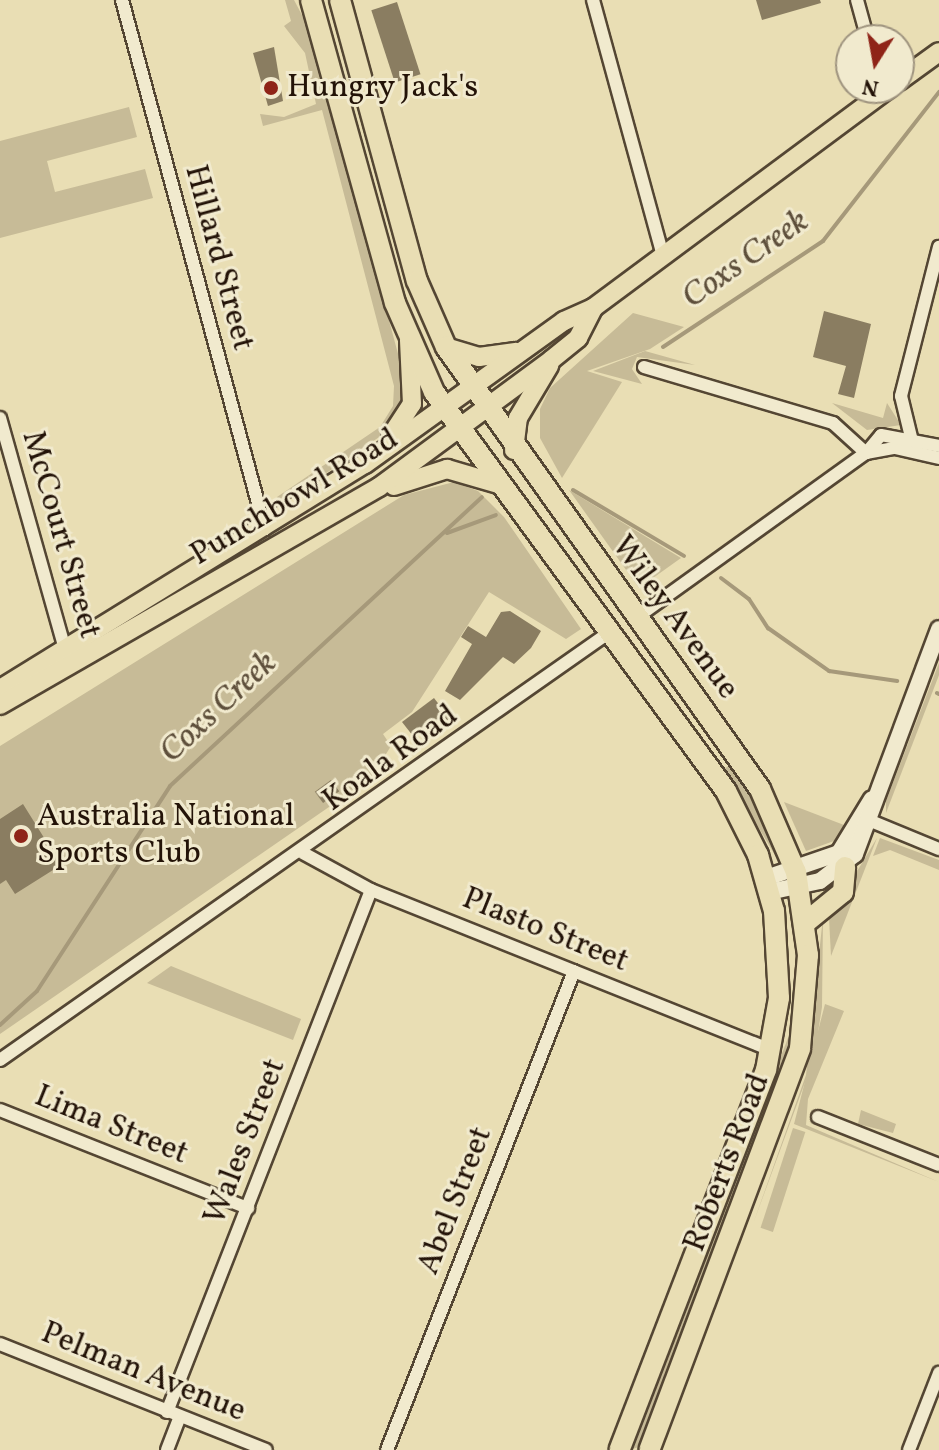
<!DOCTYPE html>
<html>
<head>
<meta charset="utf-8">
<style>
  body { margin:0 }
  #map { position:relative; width:939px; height:1450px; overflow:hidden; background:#e9deb4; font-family:Vollkorn,serif }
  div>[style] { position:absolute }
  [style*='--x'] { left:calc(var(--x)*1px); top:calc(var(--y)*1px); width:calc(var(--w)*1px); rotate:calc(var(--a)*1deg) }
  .green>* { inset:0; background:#c7bb97; transform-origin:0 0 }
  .stream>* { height:4px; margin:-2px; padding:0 2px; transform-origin:2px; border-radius:2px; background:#a6997a }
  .building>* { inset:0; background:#8a7d61; transform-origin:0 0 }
  .roads { filter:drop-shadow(2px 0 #544633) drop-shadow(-2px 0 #544633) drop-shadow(0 2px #544633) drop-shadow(0 -2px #544633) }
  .minor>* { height:12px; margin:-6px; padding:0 6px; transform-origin:6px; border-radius:6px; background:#f1eace }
  .secondary>* { height:16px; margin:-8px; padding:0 8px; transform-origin:8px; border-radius:8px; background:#f1eace }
  .primary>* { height:18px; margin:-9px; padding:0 9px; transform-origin:9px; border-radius:9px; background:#e9deb4 }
  .trunk>* { height:20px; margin:-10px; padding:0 10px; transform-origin:10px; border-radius:10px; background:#e9deb4 }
  .dots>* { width:22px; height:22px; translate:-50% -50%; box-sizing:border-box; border:4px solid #f1eace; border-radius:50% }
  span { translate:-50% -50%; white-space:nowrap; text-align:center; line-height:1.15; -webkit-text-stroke:6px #f1eace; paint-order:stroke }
  .poi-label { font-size:32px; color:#231308 }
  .left { translate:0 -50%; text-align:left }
  .street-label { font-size:32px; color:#231308 }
  .water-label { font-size:34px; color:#5e4f3b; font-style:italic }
  .north { position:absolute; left:835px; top:24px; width:80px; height:80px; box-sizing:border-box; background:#f1eace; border:2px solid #9f947f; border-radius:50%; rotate:191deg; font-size:22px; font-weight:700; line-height:32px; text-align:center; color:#231308 }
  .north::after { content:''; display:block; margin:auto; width:28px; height:36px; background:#8f2418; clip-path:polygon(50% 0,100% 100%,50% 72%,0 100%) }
</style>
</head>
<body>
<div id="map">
  <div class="green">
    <div style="clip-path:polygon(285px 0,294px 0,311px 32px,407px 387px,391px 429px,281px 504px,277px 497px,380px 427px,393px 406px,394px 386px,322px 110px,263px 126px,260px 114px,284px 117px,316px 104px,305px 53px,284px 26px,291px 21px)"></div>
    <div style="clip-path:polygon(129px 107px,137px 137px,47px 161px,55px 192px,145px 169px,153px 198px,0 238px,0 141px)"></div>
    <div style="clip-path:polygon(633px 313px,684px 327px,650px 349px,587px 371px,622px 382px,562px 478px,540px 438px,540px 409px,550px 388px)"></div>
    <div style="clip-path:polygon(645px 351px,695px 365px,637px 357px,632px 369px,642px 384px,593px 371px)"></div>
    <div style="clip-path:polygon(832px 403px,883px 418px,887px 403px,901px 425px,867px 430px)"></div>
    <div style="clip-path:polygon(454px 482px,478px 491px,504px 517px,581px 629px,566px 639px,489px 592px,412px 712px,383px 734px,391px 746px,371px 778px,0 1034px,0 746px,404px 495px)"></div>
    <div style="clip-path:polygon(569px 490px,681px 558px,639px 588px)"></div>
    <div style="clip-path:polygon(939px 663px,939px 675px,886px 813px,886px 801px)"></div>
    <div style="clip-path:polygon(730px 765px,753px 801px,779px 862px,724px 769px)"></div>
    <div style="clip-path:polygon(784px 802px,844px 825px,844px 828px,834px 841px,806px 851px)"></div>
    <div style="clip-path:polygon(877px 838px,831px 956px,829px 918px)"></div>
    <div style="clip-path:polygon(880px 838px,939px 860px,939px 870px,890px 850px,873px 856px)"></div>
    <div style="clip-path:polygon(823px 917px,822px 1007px,814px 1058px,753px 1224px,806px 1075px)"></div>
    <div style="clip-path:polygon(171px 966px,301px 1019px,293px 1040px,147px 983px)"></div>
    <div style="clip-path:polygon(825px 1004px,844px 1011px,808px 1099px,806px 1125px,939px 1182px,794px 1124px)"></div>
    <div style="clip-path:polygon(796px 1017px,788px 1059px,641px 1446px,630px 1450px)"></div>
    <div style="clip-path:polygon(861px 1110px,896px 1124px,893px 1133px,858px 1124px)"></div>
    <div style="left:793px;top:1128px;width:13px;height:105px;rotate:18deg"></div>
  </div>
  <div class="stream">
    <div style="--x:663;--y:347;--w:192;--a:-33.5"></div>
    <div style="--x:823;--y:241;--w:189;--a:-52.1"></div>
    <div style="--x:573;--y:490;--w:129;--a:30.7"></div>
    <div style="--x:447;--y:533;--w:52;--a:-20.2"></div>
    <div style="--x:721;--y:578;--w:35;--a:37"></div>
    <div style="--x:749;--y:599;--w:35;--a:57"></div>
    <div style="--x:768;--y:628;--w:75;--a:35.2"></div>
    <div style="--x:829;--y:671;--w:69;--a:8.4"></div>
    <div style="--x:937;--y:693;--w:2;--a:27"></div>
    <div style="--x:0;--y:1025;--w:50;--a:-42.6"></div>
    <div style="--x:37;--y:991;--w:244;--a:-57"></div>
    <div style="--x:170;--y:786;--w:425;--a:-42.8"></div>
  </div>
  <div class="building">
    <div style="clip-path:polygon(756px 0,820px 0,821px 3px,762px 20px)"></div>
    <div style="left:397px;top:2px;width:76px;height:27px;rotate:72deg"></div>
    <div style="clip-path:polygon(274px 47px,283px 101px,268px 106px,253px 53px)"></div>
    <div style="clip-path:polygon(824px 311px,871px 324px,854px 398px,838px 394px,846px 366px,813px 357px)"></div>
    <div style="clip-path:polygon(510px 611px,541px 631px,531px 648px,514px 664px,503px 657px,460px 700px,445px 691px,472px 644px,461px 637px,468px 626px,486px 637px,501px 612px)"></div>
    <div style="clip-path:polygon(434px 698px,450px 719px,413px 736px,402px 722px)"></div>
    <div style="left:331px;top:780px;width:14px;height:20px;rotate:54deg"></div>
    <div style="clip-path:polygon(23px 804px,61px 865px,15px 894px,6px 880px,0 884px,0 819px)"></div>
  </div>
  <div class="roads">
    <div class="minor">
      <div style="--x:122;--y:0;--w:548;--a:74.87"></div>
      <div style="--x:593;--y:0;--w:265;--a:74.7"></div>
      <div style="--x:857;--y:0;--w:41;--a:74.6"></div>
      <div style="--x:644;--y:367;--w:197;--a:16.5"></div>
      <div style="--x:833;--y:423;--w:45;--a:42.3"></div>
      <div style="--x:0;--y:418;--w:244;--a:74.3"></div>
      <div style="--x:911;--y:437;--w:42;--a:-103.7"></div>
      <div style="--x:901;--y:396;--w:154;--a:-75.7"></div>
      <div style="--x:866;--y:453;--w:29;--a:-10"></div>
      <div style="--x:895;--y:448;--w:45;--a:12.8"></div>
      <div style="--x:636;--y:618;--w:283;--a:-35.7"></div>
      <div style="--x:866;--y:453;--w:23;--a:-50"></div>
      <div style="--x:881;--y:435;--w:59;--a:10.7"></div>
      <div style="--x:871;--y:821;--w:74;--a:22.4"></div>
      <div style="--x:303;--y:853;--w:77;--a:28.6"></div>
      <div style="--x:371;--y:890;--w:431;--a:21.8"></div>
      <div style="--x:0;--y:1060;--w:747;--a:-35.07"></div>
      <div style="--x:0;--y:1110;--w:267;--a:21.6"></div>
      <div style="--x:818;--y:1117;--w:130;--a:21.6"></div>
      <div style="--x:0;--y:1344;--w:286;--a:21.7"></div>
      <div style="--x:167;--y:1412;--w:560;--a:-68.65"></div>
      <div style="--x:167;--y:1450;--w:36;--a:-69"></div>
      <div style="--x:387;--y:1450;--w:514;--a:-68.67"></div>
      <div style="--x:909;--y:1450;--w:83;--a:-68.7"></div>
    </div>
    <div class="secondary">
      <div style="--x:766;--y:878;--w:77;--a:-18.9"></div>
      <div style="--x:839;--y:853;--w:63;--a:-58.6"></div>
      <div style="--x:769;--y:892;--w:52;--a:-12.2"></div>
      <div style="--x:820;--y:881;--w:44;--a:-37.6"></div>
      <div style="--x:855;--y:854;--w:240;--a:-69.5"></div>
    </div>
    <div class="primary">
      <div style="--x:899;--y:81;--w:49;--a:-35.9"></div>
      <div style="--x:446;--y:347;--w:34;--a:17"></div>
      <div style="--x:479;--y:357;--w:37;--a:-8"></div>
      <div style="--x:391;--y:436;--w:38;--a:-57"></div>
      <div style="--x:412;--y:404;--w:64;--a:-92.7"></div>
      <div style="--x:514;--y:450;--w:32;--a:-83"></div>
      <div style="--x:518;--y:418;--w:61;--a:-59.2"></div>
      <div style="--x:394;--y:486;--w:56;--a:-17.8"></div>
      <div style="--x:447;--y:469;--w:53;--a:16.4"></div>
      <div style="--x:0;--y:689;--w:429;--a:-31.7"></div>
      <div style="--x:365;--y:464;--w:245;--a:-35.7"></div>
      <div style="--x:564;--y:321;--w:32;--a:-24"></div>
      <div style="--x:593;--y:308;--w:369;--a:-36.6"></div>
      <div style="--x:0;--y:705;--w:437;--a:-29.9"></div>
      <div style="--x:379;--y:487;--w:214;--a:-36.4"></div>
      <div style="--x:551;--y:360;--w:35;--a:-39"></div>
      <div style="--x:578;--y:338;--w:34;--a:-63"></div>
    </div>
    <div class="trunk">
      <div style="--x:311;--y:0;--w:314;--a:74.5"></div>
      <div style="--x:395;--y:303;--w:97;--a:66.3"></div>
      <div style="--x:434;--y:392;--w:494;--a:53.8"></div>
      <div style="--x:726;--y:791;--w:72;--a:63.4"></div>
      <div style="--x:758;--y:855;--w:58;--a:74.1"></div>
      <div style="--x:774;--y:911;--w:87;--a:86.7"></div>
      <div style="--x:779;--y:998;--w:73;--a:100.2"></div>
      <div style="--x:766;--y:1070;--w:407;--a:111.1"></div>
      <div style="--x:340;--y:0;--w:291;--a:74.7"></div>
      <div style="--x:417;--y:281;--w:72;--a:66.3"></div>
      <div style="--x:446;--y:347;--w:542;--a:54.61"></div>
      <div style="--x:760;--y:789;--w:90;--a:66.6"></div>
      <div style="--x:796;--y:872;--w:84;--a:81.8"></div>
      <div style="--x:808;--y:955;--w:94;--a:94.9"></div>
      <div style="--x:800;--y:1049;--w:428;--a:110.6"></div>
      <div style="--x:805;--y:923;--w:49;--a:-39.2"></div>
      <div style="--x:843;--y:892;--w:25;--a:-85"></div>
    </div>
  </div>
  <div class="dots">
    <div style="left:271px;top:88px;background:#8f2418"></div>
    <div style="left:21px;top:836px;background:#8f2418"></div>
  </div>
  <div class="poi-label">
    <span class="left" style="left:287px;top:88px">Hungry Jack's</span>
    <span class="left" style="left:37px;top:836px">Australia National<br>Sports Club</span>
  </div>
  <div class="street-label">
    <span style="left:218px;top:258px;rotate:75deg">Hillard Street</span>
    <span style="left:295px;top:498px;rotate:-31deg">Punchbowl Road</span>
    <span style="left:60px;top:535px;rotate:74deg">McCourt Street</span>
    <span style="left:674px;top:618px;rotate:54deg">Wiley Avenue</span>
    <span style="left:391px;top:759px;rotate:-36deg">Koala Road</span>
    <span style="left:545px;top:931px;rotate:22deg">Plasto Street</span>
    <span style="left:111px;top:1126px;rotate:22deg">Lima Street</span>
    <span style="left:246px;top:1142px;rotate:-69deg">Wales Street</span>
    <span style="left:728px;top:1163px;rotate:-69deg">Roberts Road</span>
    <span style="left:456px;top:1201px;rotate:-69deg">Abel Street</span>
    <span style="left:143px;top:1373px;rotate:22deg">Pelman Avenue</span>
  </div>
  <div class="water-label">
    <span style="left:746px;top:260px;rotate:-35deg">Coxs Creek</span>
    <span style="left:219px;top:708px;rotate:-43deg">Coxs Creek</span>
  </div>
  <div class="north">N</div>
</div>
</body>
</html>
